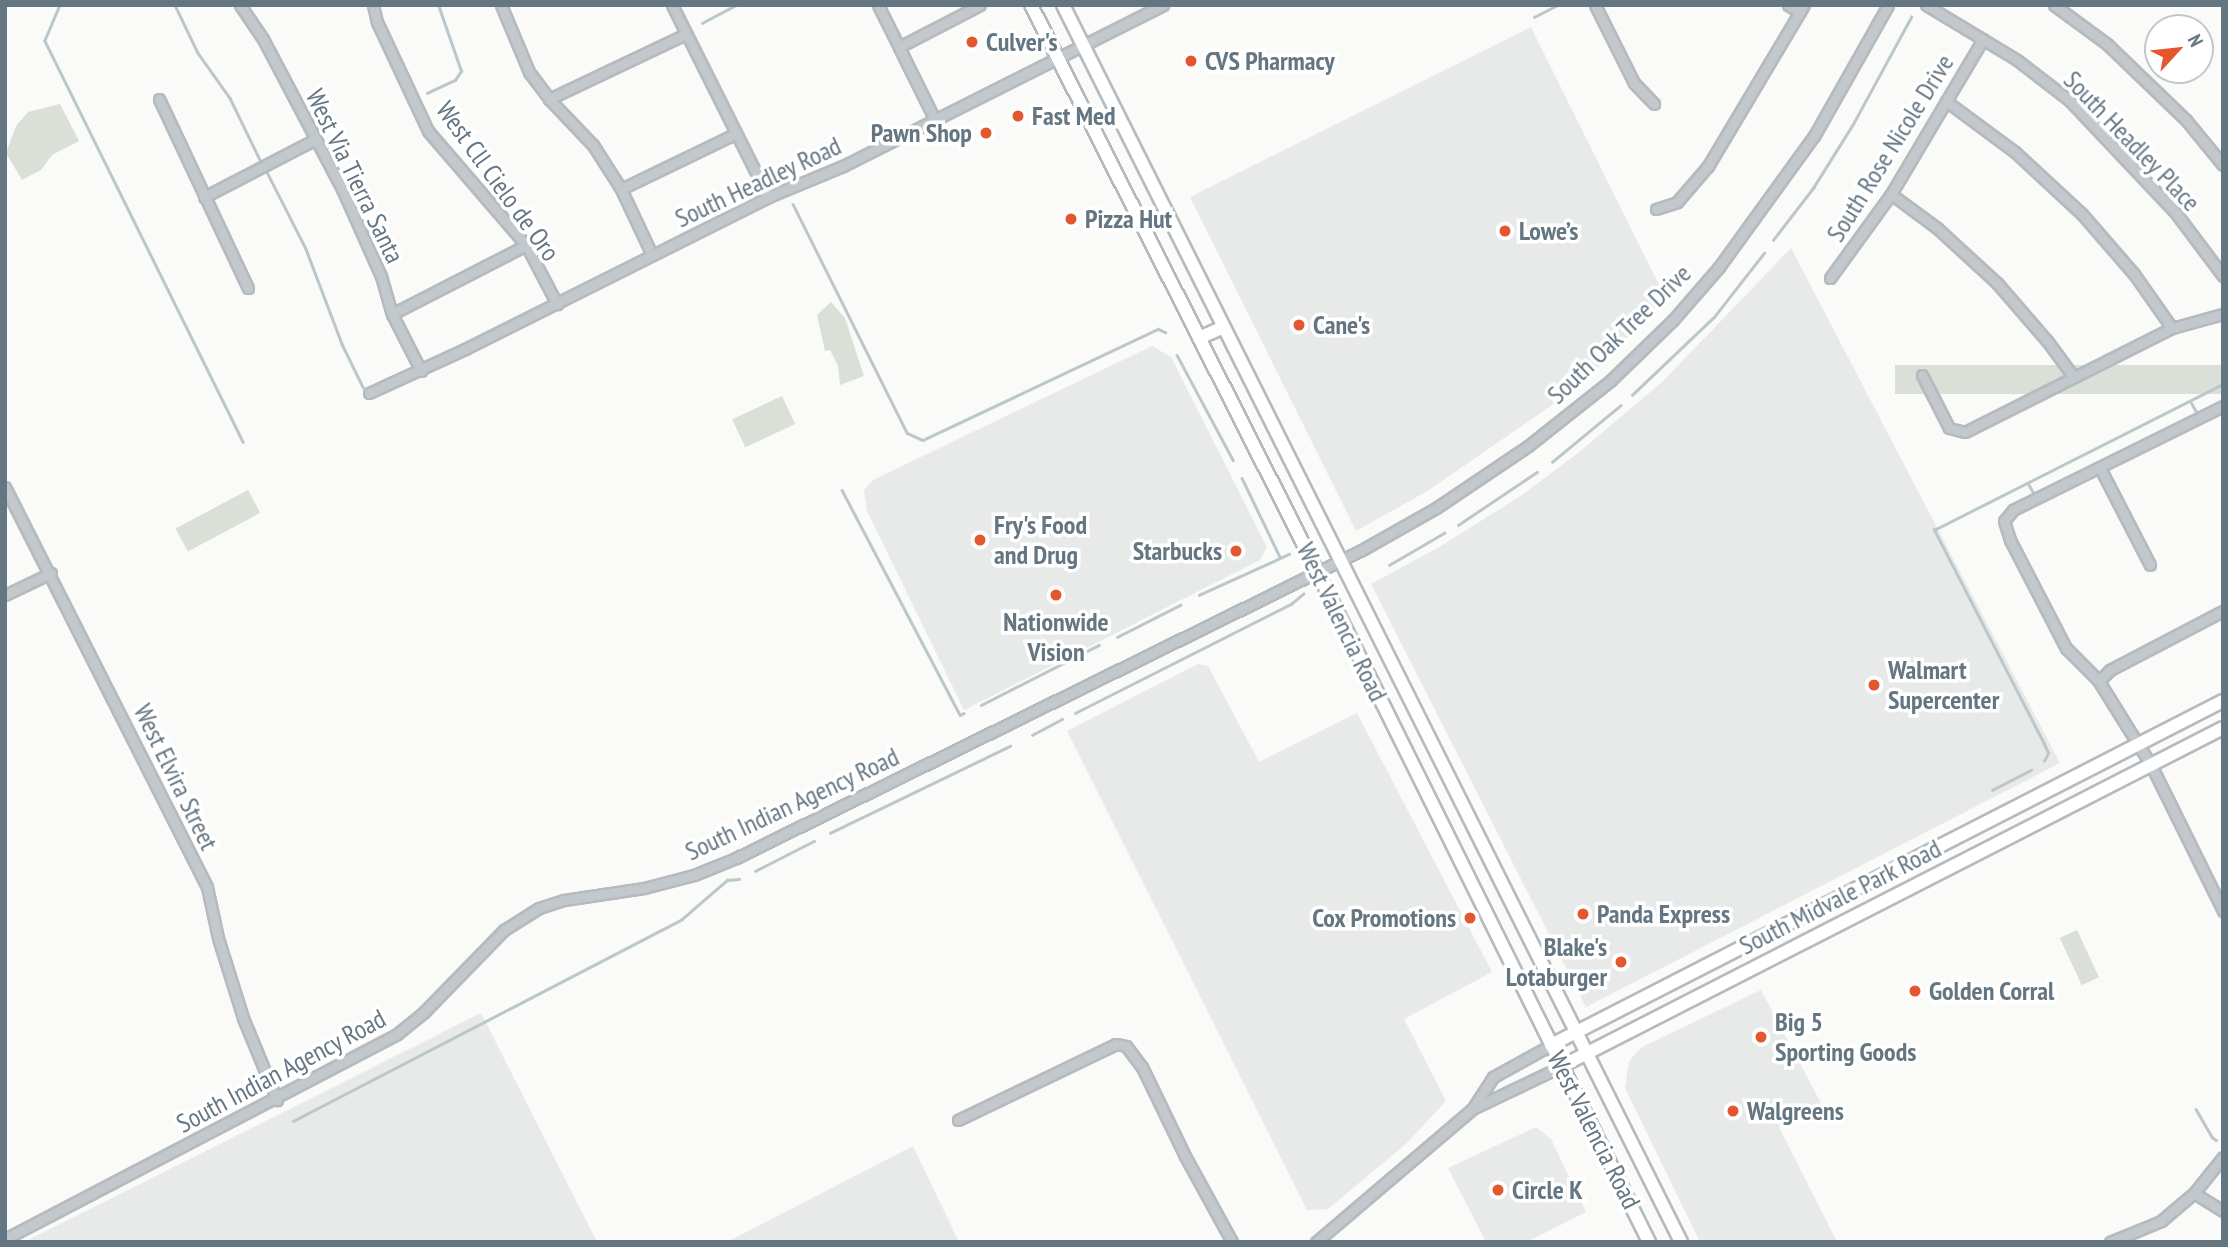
<!DOCTYPE html>
<html>
<head>
<meta charset="utf-8">
<style>
  body { margin:0 }
  #map { position:relative; width:2228px; height:1247px; overflow:hidden; background:#fafaf8; font-family:"PT Sans Narrow",sans-serif }
  div>[style] { position:absolute }
  [style*='--x'] { left:calc(var(--x)*1px); top:calc(var(--y)*1px); width:calc(var(--w)*1px); rotate:calc(var(--a)*1deg) }
  .built>* { inset:0; background:#e8e9e9 }
  .green>* { inset:0; background:#dadfd7; transform-origin:0 0 }
  .stream>* { height:2.5px; margin:-1.25px; padding:0 1.25px; transform-origin:1.25px; border-radius:1.25px; background:#bbc7cb }
  .roads { filter:drop-shadow(2px 0 #b5babe) drop-shadow(-2px 0 #b5babe) drop-shadow(0 2px #b5babe) drop-shadow(0 -2px #b5babe) }
  .minor>* { height:9px; margin:-4.5px; padding:0 4.5px; transform-origin:4.5px; border-radius:4.5px; background:#c3c8cc }
  .major>* { height:12px; margin:-6px; padding:0 6px; transform-origin:6px; border-radius:6px; background:#fff }
  .dots>* { width:19px; height:19px; translate:-50% -50%; box-sizing:border-box; border:4px solid #fff; border-radius:50% }
  span { translate:-50% -50%; white-space:nowrap; text-align:center; line-height:1.15; -webkit-text-stroke:7px #fff; paint-order:stroke }
  .poi-label { font-size:26px; color:#657683; font-weight:700 }
  .left { translate:0 -50%; text-align:left }
  .right { translate:-100% -50%; text-align:right }
  .street-label { font-size:26px; color:#657683 }
  .frame { position:absolute; inset:0; border:7px solid #657683; pointer-events:none }
  .north { position:absolute; left:2144px; top:14px; width:70px; height:70px; box-sizing:border-box; background:#fff; border:2px solid #c1c8cd; border-radius:50%; rotate:63deg; font-size:19px; font-weight:700; line-height:28px; text-align:center; color:#657683 }
  .north::after { content:''; display:block; margin:auto; width:24px; height:32px; background:#e4572e; clip-path:polygon(50% 0,100% 100%,50% 72%,0 100%) }
</style>
</head>
<body>
<div id="map">
  <div class="built">
    <div style="clip-path:polygon(1531px 27px,1665px 297px,1607px 360px,1555px 403px,1429px 490px,1356px 531px,1190px 197px)"></div>
    <div style="clip-path:polygon(1791px 248px,2060px 763px,1586px 1007px,1371px 584px,1441px 546px,1522px 495px,1578px 453px,1662px 382px)"></div>
    <div style="clip-path:polygon(1152px 346px,1171px 357px,1267px 547px,1260px 560px,964px 710px,867px 511px,864px 490px,873px 480px)"></div>
    <div style="clip-path:polygon(1198px 664px,1208px 666px,1259px 762px,1357px 713px,1492px 972px,1404px 1019px,1446px 1101px,1407px 1143px,1328px 1209px,1307px 1210px,1067px 731px)"></div>
    <div style="clip-path:polygon(1761px 990px,1822px 1105px,1779px 1127px,1837px 1242px,1700px 1242px,1625px 1088px,1629px 1061px,1642px 1047px)"></div>
    <div style="clip-path:polygon(481px 1013px,597px 1242px,24px 1242px)"></div>
    <div style="clip-path:polygon(1536px 1127px,1551px 1139px,1586px 1212px,1527px 1242px,1486px 1242px,1448px 1168px)"></div>
    <div style="clip-path:polygon(913px 1146px,959px 1242px,727px 1242px)"></div>
  </div>
  <div class="green">
    <div style="clip-path:polygon(60px 104px,79px 141px,52px 155px,41px 170px,22px 180px,6px 153px,16px 126px,28px 112px)"></div>
    <div style="clip-path:polygon(831px 302px,845px 318px,864px 376px,840px 385px,838px 366px,830px 350px,825px 351px,817px 315px)"></div>
    <div style="left:2223px;top:365px;width:29px;height:328px;rotate:90deg"></div>
    <div style="left:782px;top:396px;width:31px;height:55px;rotate:65deg"></div>
    <div style="left:248px;top:490px;width:26px;height:82px;rotate:62deg"></div>
    <div style="left:2077px;top:930px;width:52px;height:19px;rotate:65deg"></div>
  </div>
  <div class="stream">
    <div style="--x:60;--y:5;--w:39;--a:113"></div>
    <div style="--x:45;--y:41;--w:447;--a:63.7"></div>
    <div style="--x:175;--y:5;--w:53;--a:64.4"></div>
    <div style="--x:198;--y:53;--w:55;--a:54.6"></div>
    <div style="--x:230;--y:98;--w:73;--a:64.1"></div>
    <div style="--x:1534;--y:17;--w:27;--a:-27"></div>
    <div style="--x:702;--y:23;--w:38;--a:-28"></div>
    <div style="--x:427;--y:93;--w:31;--a:-25"></div>
    <div style="--x:455;--y:80;--w:11;--a:-56"></div>
    <div style="--x:461;--y:71;--w:70;--a:-109.2"></div>
    <div style="--x:266;--y:170;--w:89;--a:63.1"></div>
    <div style="--x:306;--y:249;--w:102;--a:69.2"></div>
    <div style="--x:342;--y:344;--w:48;--a:64"></div>
    <div style="--x:793;--y:204;--w:256;--a:63.5"></div>
    <div style="--x:907;--y:433;--w:17;--a:24"></div>
    <div style="--x:923;--y:440;--w:260;--a:-25.3"></div>
    <div style="--x:1158;--y:329;--w:8;--a:23"></div>
    <div style="--x:1773;--y:240;--w:66;--a:-52.4"></div>
    <div style="--x:1813;--y:188;--w:75;--a:-58"></div>
    <div style="--x:1853;--y:124;--w:122;--a:-61.5"></div>
    <div style="--x:1177;--y:355;--w:119;--a:61.9"></div>
    <div style="--x:1632;--y:395;--w:113;--a:-43.6"></div>
    <div style="--x:1714;--y:317;--w:81;--a:-52"></div>
    <div style="--x:2191;--y:402;--w:10;--a:61"></div>
    <div style="--x:1552;--y:462;--w:89;--a:-39.6"></div>
    <div style="--x:1242;--y:478;--w:88;--a:64.3"></div>
    <div style="--x:2028;--y:483;--w:14;--a:60"></div>
    <div style="--x:842;--y:490;--w:254;--a:62.3"></div>
    <div style="--x:960;--y:715;--w:4;--a:-27"></div>
    <div style="--x:1458;--y:525;--w:95;--a:-33.9"></div>
    <div style="--x:1389;--y:565;--w:64;--a:-30.2"></div>
    <div style="--x:1199;--y:595;--w:99;--a:-24.5"></div>
    <div style="--x:1117;--y:637;--w:71;--a:-26.9"></div>
    <div style="--x:981;--y:705;--w:132;--a:-27"></div>
    <div style="--x:1075;--y:713;--w:242;--a:-26.8"></div>
    <div style="--x:1291;--y:604;--w:16;--a:-40"></div>
    <div style="--x:1032;--y:735;--w:34;--a:-28"></div>
    <div style="--x:2044;--y:761;--w:9;--a:-63"></div>
    <div style="--x:2048;--y:753;--w:10;--a:-114"></div>
    <div style="--x:2044;--y:744;--w:241;--a:-117.2"></div>
    <div style="--x:1934;--y:530;--w:324;--a:-26.8"></div>
    <div style="--x:1992;--y:790;--w:44;--a:-27.1"></div>
    <div style="--x:830;--y:833;--w:200;--a:-25.8"></div>
    <div style="--x:755;--y:871;--w:66;--a:-27"></div>
    <div style="--x:2196;--y:1109;--w:32;--a:60"></div>
    <div style="--x:2212;--y:1137;--w:5;--a:37"></div>
    <div style="--x:293;--y:1121;--w:438;--a:-27.4"></div>
    <div style="--x:682;--y:919;--w:60;--a:-40.9"></div>
    <div style="--x:727;--y:880;--w:12;--a:-5"></div>
  </div>
  <div class="roads">
    <div class="minor">
      <div style="--x:240;--y:5;--w:41;--a:55.9"></div>
      <div style="--x:263;--y:39;--w:170;--a:62.2"></div>
      <div style="--x:342;--y:189;--w:95;--a:65.9"></div>
      <div style="--x:381;--y:276;--w:40;--a:74"></div>
      <div style="--x:392;--y:314;--w:64;--a:63"></div>
      <div style="--x:373;--y:5;--w:17;--a:77"></div>
      <div style="--x:377;--y:22;--w:120;--a:64.9"></div>
      <div style="--x:428;--y:131;--w:150;--a:49.3"></div>
      <div style="--x:526;--y:245;--w:67;--a:62.3"></div>
      <div style="--x:501;--y:5;--w:73;--a:67.3"></div>
      <div style="--x:529;--y:72;--w:34;--a:53"></div>
      <div style="--x:549;--y:99;--w:64;--a:46.3"></div>
      <div style="--x:593;--y:145;--w:52;--a:57.5"></div>
      <div style="--x:621;--y:189;--w:73;--a:64.8"></div>
      <div style="--x:672;--y:5;--w:215;--a:63.4"></div>
      <div style="--x:878;--y:5;--w:47;--a:63.4"></div>
      <div style="--x:1595;--y:5;--w:87;--a:63.4"></div>
      <div style="--x:1634;--y:83;--w:29;--a:46"></div>
      <div style="--x:1788;--y:5;--w:14;--a:30"></div>
      <div style="--x:1926;--y:5;--w:106;--a:31.1"></div>
      <div style="--x:2017;--y:60;--w:66;--a:37.6"></div>
      <div style="--x:2069;--y:100;--w:154;--a:46.6"></div>
      <div style="--x:2175;--y:212;--w:80;--a:53.1"></div>
      <div style="--x:2054;--y:5;--w:66;--a:36.3"></div>
      <div style="--x:2107;--y:44;--w:110;--a:43.9"></div>
      <div style="--x:2186;--y:120;--w:58;--a:50.6"></div>
      <div style="--x:159;--y:99;--w:209;--a:64.8"></div>
      <div style="--x:549;--y:99;--w:152;--a:-25.4"></div>
      <div style="--x:1946;--y:101;--w:86;--a:36.5"></div>
      <div style="--x:2015;--y:152;--w:91;--a:42.8"></div>
      <div style="--x:2082;--y:214;--w:79;--a:49.1"></div>
      <div style="--x:2134;--y:274;--w:66;--a:54.9"></div>
      <div style="--x:935;--y:120;--w:81;--a:-116.3"></div>
      <div style="--x:899;--y:47;--w:91;--a:-27.4"></div>
      <div style="--x:621;--y:189;--w:127;--a:-25.8"></div>
      <div style="--x:1891;--y:194;--w:57;--a:36.5"></div>
      <div style="--x:1937;--y:228;--w:81;--a:42.5"></div>
      <div style="--x:1997;--y:283;--w:78;--a:49.2"></div>
      <div style="--x:2048;--y:342;--w:42;--a:53.7"></div>
      <div style="--x:204;--y:197;--w:126;--a:-27.4"></div>
      <div style="--x:1656;--y:209;--w:22;--a:-18"></div>
      <div style="--x:1677;--y:202;--w:48;--a:-49.3"></div>
      <div style="--x:1708;--y:166;--w:187;--a:-59.2"></div>
      <div style="--x:1830;--y:278;--w:104;--a:-54"></div>
      <div style="--x:1891;--y:194;--w:180;--a:-59.3"></div>
      <div style="--x:392;--y:314;--w:151;--a:-27.2"></div>
      <div style="--x:1922;--y:375;--w:59;--a:63"></div>
      <div style="--x:1949;--y:428;--w:16;--a:14"></div>
      <div style="--x:1965;--y:432;--w:232;--a:-26.7"></div>
      <div style="--x:2172;--y:328;--w:53;--a:-15.4"></div>
      <div style="--x:369;--y:393;--w:106;--a:-24.6"></div>
      <div style="--x:465;--y:349;--w:339;--a:-26.6"></div>
      <div style="--x:768;--y:197;--w:81;--a:-22.5"></div>
      <div style="--x:843;--y:166;--w:358;--a:-26.7"></div>
      <div style="--x:2223;--y:406;--w:234;--a:153.7"></div>
      <div style="--x:2013;--y:510;--w:14;--a:129"></div>
      <div style="--x:2004;--y:521;--w:20;--a:72"></div>
      <div style="--x:2010;--y:540;--w:122;--a:62.6"></div>
      <div style="--x:2066;--y:648;--w:45;--a:45"></div>
      <div style="--x:2098;--y:680;--w:100;--a:58.1"></div>
      <div style="--x:2151;--y:765;--w:163;--a:63.7"></div>
      <div style="--x:2100;--y:468;--w:109;--a:62.7"></div>
      <div style="--x:5;--y:487;--w:448;--a:63.2"></div>
      <div style="--x:207;--y:887;--w:52;--a:77.8"></div>
      <div style="--x:218;--y:938;--w:84;--a:72.6"></div>
      <div style="--x:243;--y:1018;--w:89;--a:67.5"></div>
      <div style="--x:5;--y:595;--w:51;--a:-25.6"></div>
      <div style="--x:2099;--y:681;--w:16;--a:-45"></div>
      <div style="--x:2110;--y:670;--w:127;--a:-27.6"></div>
      <div style="--x:1473;--y:1108;--w:37;--a:-57"></div>
      <div style="--x:1493;--y:1077;--w:66;--a:-28.9"></div>
      <div style="--x:958;--y:1120;--w:175;--a:-25.7"></div>
      <div style="--x:1116;--y:1044;--w:10;--a:11"></div>
      <div style="--x:1126;--y:1046;--w:26;--a:53"></div>
      <div style="--x:1142;--y:1067;--w:99;--a:64.2"></div>
      <div style="--x:1185;--y:1156;--w:98;--a:61.3"></div>
      <div style="--x:2194;--y:1193;--w:34;--a:32"></div>
      <div style="--x:5;--y:1239;--w:442;--a:-27.6"></div>
      <div style="--x:397;--y:1034;--w:35;--a:-39"></div>
      <div style="--x:424;--y:1012;--w:115;--a:-45.7"></div>
      <div style="--x:504;--y:930;--w:41;--a:-32.2"></div>
      <div style="--x:539;--y:908;--w:26;--a:-18"></div>
      <div style="--x:564;--y:900;--w:81;--a:-8.5"></div>
      <div style="--x:644;--y:888;--w:52;--a:-14.6"></div>
      <div style="--x:694;--y:875;--w:45;--a:-22"></div>
      <div style="--x:736;--y:858;--w:695;--a:-26.2"></div>
      <div style="--x:1360;--y:551;--w:87;--a:-29.5"></div>
      <div style="--x:1436;--y:508;--w:111;--a:-34"></div>
      <div style="--x:1528;--y:446;--w:105;--a:-38.4"></div>
      <div style="--x:1610;--y:381;--w:88;--a:-44.1"></div>
      <div style="--x:1673;--y:320;--w:70;--a:-49"></div>
      <div style="--x:1719;--y:267;--w:162;--a:-54.1"></div>
      <div style="--x:1814;--y:136;--w:150;--a:-60.5"></div>
      <div style="--x:1316;--y:1242;--w:205;--a:-40.4"></div>
      <div style="--x:1472;--y:1109;--w:100;--a:-25.5"></div>
      <div style="--x:2110;--y:1242;--w:55;--a:-22.4"></div>
      <div style="--x:2161;--y:1221;--w:43;--a:-40.3"></div>
      <div style="--x:2194;--y:1193;--w:46;--a:-51.1"></div>
    </div>
    <div class="major">
      <div style="--x:1031;--y:5;--w:634;--a:63.19"></div>
      <div style="--x:1317;--y:571;--w:749;--a:63.67"></div>
      <div style="--x:1063;--y:5;--w:1383;--a:63.45"></div>
      <div style="--x:1199;--y:338;--w:27;--a:-24"></div>
      <div style="--x:1551;--y:1045;--w:755;--a:-27.11"></div>
      <div style="--x:1562;--y:1066;--w:742;--a:-27.08"></div>
    </div>
  </div>
  <div class="dots">
    <div style="left:972px;top:42px;background:#e4572e"></div>
    <div style="left:1191px;top:61px;background:#e4572e"></div>
    <div style="left:1018px;top:116px;background:#e4572e"></div>
    <div style="left:986px;top:133px;background:#e4572e"></div>
    <div style="left:1071px;top:219px;background:#e4572e"></div>
    <div style="left:1505px;top:231px;background:#e4572e"></div>
    <div style="left:1299px;top:325px;background:#e4572e"></div>
    <div style="left:980px;top:540px;background:#e4572e"></div>
    <div style="left:1236px;top:551px;background:#e4572e"></div>
    <div style="left:1056px;top:595px;background:#e4572e"></div>
    <div style="left:1874px;top:685px;background:#e4572e"></div>
    <div style="left:1583px;top:914px;background:#e4572e"></div>
    <div style="left:1470px;top:918px;background:#e4572e"></div>
    <div style="left:1621px;top:962px;background:#e4572e"></div>
    <div style="left:1915px;top:991px;background:#e4572e"></div>
    <div style="left:1761px;top:1037px;background:#e4572e"></div>
    <div style="left:1733px;top:1111px;background:#e4572e"></div>
    <div style="left:1498px;top:1190px;background:#e4572e"></div>
  </div>
  <div class="poi-label">
    <span class="left" style="left:986px;top:42px">Culver's</span>
    <span class="left" style="left:1205px;top:61px">CVS Pharmacy</span>
    <span class="left" style="left:1032px;top:116px">Fast Med</span>
    <span class="right" style="left:972px;top:133px">Pawn Shop</span>
    <span class="left" style="left:1085px;top:219px">Pizza Hut</span>
    <span class="left" style="left:1519px;top:231px">Lowe’s</span>
    <span class="left" style="left:1313px;top:325px">Cane's</span>
    <span class="left" style="left:994px;top:540px">Fry's Food<br>and Drug</span>
    <span class="right" style="left:1222px;top:551px">Starbucks</span>
    <span style="left:1056px;top:637px">Nationwide<br>Vision</span>
    <span class="left" style="left:1888px;top:685px">Walmart<br>Supercenter</span>
    <span class="left" style="left:1597px;top:914px">Panda Express</span>
    <span class="right" style="left:1456px;top:918px">Cox Promotions</span>
    <span class="right" style="left:1607px;top:962px">Blake's<br>Lotaburger</span>
    <span class="left" style="left:1929px;top:991px">Golden Corral</span>
    <span class="left" style="left:1775px;top:1037px">Big 5<br>Sporting Goods</span>
    <span class="left" style="left:1747px;top:1111px">Walgreens</span>
    <span class="left" style="left:1512px;top:1190px">Circle K</span>
  </div>
  <div class="street-label">
    <span style="left:2132px;top:141px;rotate:46deg">South Headley Place</span>
    <span style="left:1890px;top:148px;rotate:-58deg">South Rose Nicole Drive</span>
    <span style="left:355px;top:176px;rotate:64deg">West Via Tierra Santa</span>
    <span style="left:498px;top:181px;rotate:54deg">West Cll Cielo de Oro</span>
    <span style="left:758px;top:182px;rotate:-25deg">South Headley Road</span>
    <span style="left:1619px;top:334px;rotate:-44deg">South Oak Tree Drive</span>
    <span style="left:1342px;top:622px;rotate:64deg">West Valencia Road</span>
    <span style="left:176px;top:777px;rotate:64deg">West Elvira Street</span>
    <span style="left:792px;top:804px;rotate:-25deg">South Indian Agency Road</span>
    <span style="left:1840px;top:897px;rotate:-27deg">South Midvale Park Road</span>
    <span style="left:281px;top:1071px;rotate:-28deg">South Indian Agency Road</span>
    <span style="left:1594px;top:1130px;rotate:63deg">West Valencia Road</span>
  </div>
  <div class="frame"></div>
  <div class="north">N</div>
</div>
</body>
</html>
